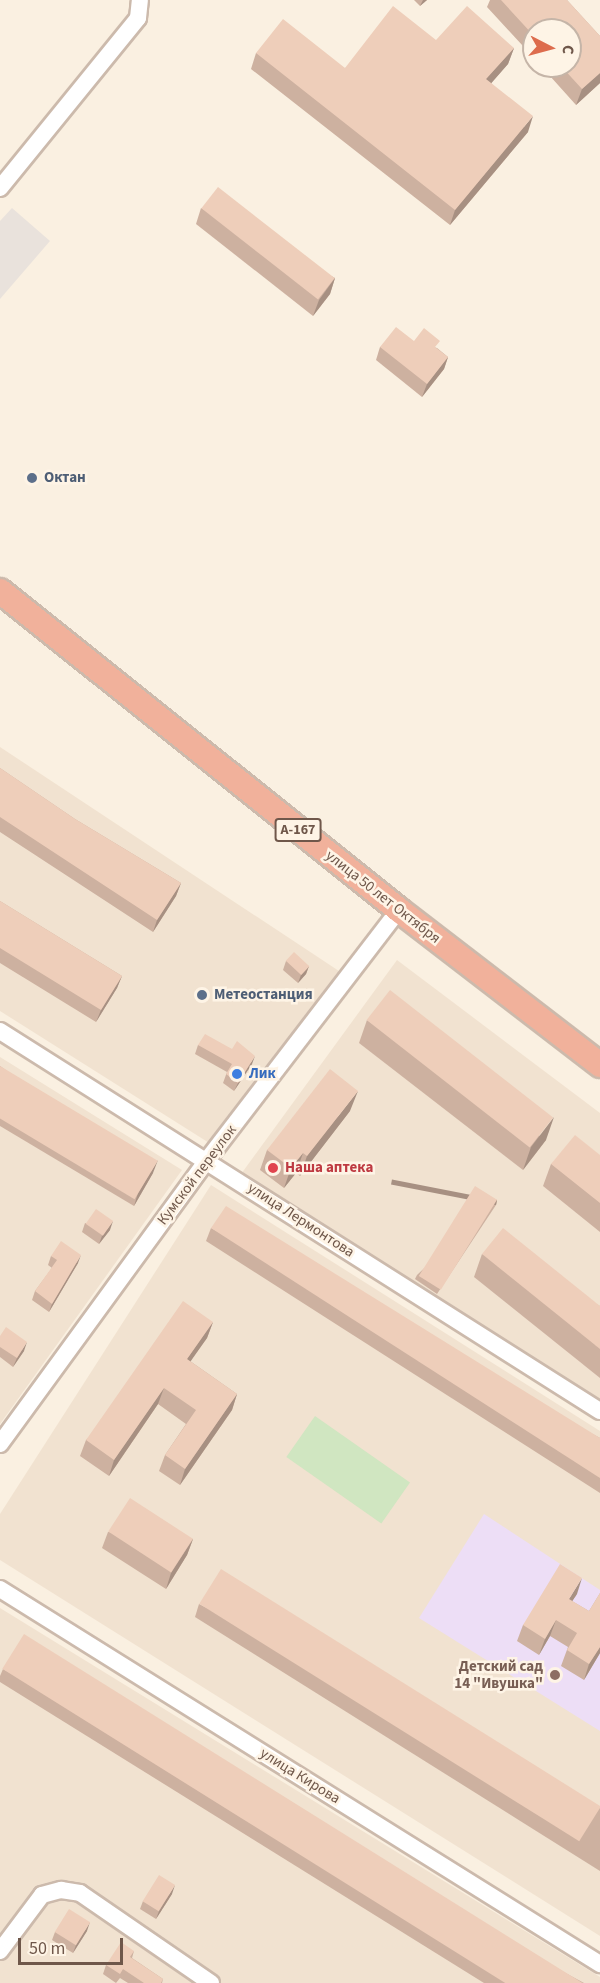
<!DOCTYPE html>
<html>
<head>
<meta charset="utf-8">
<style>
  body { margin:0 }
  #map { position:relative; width:600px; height:1983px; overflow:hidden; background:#faf0e1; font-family:"Source Sans 3",sans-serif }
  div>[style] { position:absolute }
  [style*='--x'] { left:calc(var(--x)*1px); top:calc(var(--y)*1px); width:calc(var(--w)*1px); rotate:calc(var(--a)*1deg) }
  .residential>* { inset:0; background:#f1e2d0 }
  .industrial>* { inset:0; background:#e9e2dc }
  .education>* { inset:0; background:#eddef6 }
  .green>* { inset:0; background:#d0e6c1; transform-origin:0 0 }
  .roads { filter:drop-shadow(2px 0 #ccbaac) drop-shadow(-2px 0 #ccbaac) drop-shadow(0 2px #ccbaac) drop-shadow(0 -2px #ccbaac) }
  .minor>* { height:16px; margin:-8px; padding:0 8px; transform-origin:8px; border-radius:8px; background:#fff }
  .highway>* { height:24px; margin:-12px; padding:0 12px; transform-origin:12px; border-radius:12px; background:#f1b19b }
  .wall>* { inset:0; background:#cdb1a0 }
  .shaded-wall>* { inset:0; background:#a79082; transform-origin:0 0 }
  .building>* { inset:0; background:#eeceba; transform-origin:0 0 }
  .dots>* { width:16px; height:16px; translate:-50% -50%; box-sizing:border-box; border:3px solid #fef4e6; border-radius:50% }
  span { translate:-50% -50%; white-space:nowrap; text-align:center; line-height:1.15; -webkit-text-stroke:5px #fef4e6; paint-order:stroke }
  .shield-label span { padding:2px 4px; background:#fef4e6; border:2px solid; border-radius:4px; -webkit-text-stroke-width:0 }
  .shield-label { font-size:14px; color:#6f574a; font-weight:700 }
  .service-label { font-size:15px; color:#4e5e75; font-weight:700 }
  .left { translate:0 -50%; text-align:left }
  .street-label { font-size:15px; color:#6f574a }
  .shop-label { font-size:15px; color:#366cbe; font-weight:700 }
  .health-label { font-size:15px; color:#be3a42; font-weight:700 }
  .education-label { font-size:15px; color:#785e54; font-weight:700 }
  .right { translate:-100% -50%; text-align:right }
  .north { position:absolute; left:522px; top:18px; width:60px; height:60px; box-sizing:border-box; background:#fef4e6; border:2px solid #c5b5a8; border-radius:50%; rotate:96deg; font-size:16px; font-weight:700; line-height:24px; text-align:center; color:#6f574a }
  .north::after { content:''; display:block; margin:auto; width:21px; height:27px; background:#dd6c4d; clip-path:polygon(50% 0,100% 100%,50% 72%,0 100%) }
  .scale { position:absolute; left:18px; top:1938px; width:105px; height:27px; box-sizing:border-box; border:3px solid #6f574a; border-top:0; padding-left:8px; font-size:18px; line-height:21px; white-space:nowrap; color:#6f574a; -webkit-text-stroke:4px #fef4e6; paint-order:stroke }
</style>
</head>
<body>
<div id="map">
  <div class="residential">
    <div style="clip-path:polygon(0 747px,342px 973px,214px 1146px,0 1011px)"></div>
    <div style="clip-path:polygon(397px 960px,600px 1113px,600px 1403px,241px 1174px)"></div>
    <div style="clip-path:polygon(0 1057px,182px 1170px,0 1424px)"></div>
    <div style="clip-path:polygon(211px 1185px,600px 1431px,600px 1936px,0 1560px,0 1514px)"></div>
    <div style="clip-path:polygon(0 1608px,600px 1977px,600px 1983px,0 1983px)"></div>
  </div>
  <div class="industrial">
    <div style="clip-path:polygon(12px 208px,50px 241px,0 299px,0 221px)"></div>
  </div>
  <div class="education">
    <div style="clip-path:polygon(484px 1514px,600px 1590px,600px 1731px,419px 1618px)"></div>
  </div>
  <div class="green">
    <div style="left:315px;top:1416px;width:116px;height:50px;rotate:35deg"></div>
  </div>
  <div class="roads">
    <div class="minor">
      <div style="--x:0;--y:188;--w:219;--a:-50.9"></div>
      <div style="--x:138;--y:18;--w:18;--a:-84"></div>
      <div style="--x:0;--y:1031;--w:710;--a:32.35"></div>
      <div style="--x:0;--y:1444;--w:351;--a:-53.9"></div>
      <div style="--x:207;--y:1160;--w:315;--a:-52.5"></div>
      <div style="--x:0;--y:1589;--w:708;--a:32.01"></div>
      <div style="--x:0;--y:1951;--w:70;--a:-53.1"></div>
      <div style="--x:42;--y:1895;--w:20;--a:-15"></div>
      <div style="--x:61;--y:1890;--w:19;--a:9"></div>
      <div style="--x:80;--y:1893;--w:159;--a:34.5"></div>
    </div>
    <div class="highway">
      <div style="--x:0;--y:591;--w:511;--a:38.64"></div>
      <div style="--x:399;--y:910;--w:254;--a:37.6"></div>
    </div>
  </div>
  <div class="wall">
    <div style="clip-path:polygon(414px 0,427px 0,420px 6px)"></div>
    <div style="clip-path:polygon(490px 0,567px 0,600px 36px,600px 83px,576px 105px,541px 66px,570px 66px,534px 30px,534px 58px,487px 7px)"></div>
    <div style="clip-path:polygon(436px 40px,514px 48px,508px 64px,491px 83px,528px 132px,450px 225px,251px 69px,256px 53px,345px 68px)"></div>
    <div style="clip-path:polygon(201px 208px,335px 278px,330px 294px,313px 316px,196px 224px)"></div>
    <div style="clip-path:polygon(414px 341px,437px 348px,448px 357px,444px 369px,422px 397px,376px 360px,380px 347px)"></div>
    <div style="clip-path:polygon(0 768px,75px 819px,181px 883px,176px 896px,153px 932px,0 832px)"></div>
    <div style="clip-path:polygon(0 901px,122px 976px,117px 988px,96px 1022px,0 963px)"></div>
    <div style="clip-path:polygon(286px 961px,309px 966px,306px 974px,298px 983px,283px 970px)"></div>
    <div style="clip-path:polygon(367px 1020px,546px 1140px,523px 1170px,359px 1043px)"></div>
    <div style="clip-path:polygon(198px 1045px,232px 1049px,252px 1064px,234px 1091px,223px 1083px,227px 1072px,195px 1054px)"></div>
    <div style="clip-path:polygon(0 1066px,153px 1173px,134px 1206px,0 1126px)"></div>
    <div style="clip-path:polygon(350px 1111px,300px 1176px,296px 1173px,284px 1188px,260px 1170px,267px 1150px)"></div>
    <div style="clip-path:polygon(600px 1155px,600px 1232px,543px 1186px,551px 1164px)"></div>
    <div style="clip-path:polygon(497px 1200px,496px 1205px,437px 1294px,415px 1279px,417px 1275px)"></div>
    <div style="clip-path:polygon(85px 1223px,110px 1230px,99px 1244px,82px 1232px)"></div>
    <div style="clip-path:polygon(211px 1228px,600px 1438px,600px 1493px,206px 1241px)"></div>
    <div style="clip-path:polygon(482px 1254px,600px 1306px,600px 1378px,474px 1277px)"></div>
    <div style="clip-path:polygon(51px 1256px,78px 1263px,49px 1312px,32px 1300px,35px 1291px,52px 1268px,48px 1265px)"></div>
    <div style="clip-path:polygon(213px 1322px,207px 1338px,190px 1361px,237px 1394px,232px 1410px,180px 1485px,159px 1471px,165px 1455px,186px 1424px,158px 1404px,109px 1476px,80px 1456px,86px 1440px)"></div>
    <div style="clip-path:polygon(0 1336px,24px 1351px,13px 1367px,0 1357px)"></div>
    <div style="clip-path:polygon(108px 1532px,193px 1539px,187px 1555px,166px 1589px,102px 1548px)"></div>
    <div style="clip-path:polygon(600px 1593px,600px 1653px,584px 1680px,561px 1666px,568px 1647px,550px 1636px,539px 1655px,517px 1641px,523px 1625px,577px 1594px,572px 1601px,589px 1611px)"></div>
    <div style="clip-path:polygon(199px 1604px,600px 1807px,600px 1871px,195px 1617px)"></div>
    <div style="clip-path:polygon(3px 1669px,584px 1983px,484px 1983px,0 1682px,0 1676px)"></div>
    <div style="clip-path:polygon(172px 1894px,156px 1919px,140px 1909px,143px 1901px)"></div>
    <div style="clip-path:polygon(87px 1931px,73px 1953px,52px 1940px,55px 1932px)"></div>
    <div style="clip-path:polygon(134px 1951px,132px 1958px,163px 1979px,162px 1983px,128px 1983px,120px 1978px,116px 1983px,103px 1974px,106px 1965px)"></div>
  </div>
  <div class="shaded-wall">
    <div style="clip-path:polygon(423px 0,427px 0,420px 6px)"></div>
    <div style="clip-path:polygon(514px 48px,508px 64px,481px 95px,486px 79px)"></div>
    <div style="clip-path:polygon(600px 73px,600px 83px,576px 105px,582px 89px)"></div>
    <div style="clip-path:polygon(533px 116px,528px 132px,450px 225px,455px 210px)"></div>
    <div style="clip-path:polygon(335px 278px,330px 294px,313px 316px,319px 300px)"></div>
    <div style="clip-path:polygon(448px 357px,444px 369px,422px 397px,427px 384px)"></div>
    <div style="clip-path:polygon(181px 883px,176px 896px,153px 932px,157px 920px)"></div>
    <div style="clip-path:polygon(309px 966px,306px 974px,298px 983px,301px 975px)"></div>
    <div style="clip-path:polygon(122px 976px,117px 988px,96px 1022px,101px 1010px)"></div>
    <div style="clip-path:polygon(255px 1056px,252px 1064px,234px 1091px,238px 1083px)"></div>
    <div style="clip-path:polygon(358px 1091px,350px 1111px,300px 1176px,307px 1156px)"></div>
    <div style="clip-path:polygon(554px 1117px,546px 1140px,523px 1170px,531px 1147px)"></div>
    <div style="clip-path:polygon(303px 1153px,296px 1173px,284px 1188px,291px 1168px)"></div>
    <div style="clip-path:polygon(158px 1160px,153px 1173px,134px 1206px,138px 1193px)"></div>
    <div style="left:497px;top:1200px;width:5px;height:107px;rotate:101deg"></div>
    <div style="clip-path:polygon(113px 1221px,110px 1230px,99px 1244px,102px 1236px)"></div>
    <div style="clip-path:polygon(81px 1255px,78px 1263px,49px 1312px,52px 1304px)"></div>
    <div style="clip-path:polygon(213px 1322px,207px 1338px,181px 1375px,187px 1359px)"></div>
    <div style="clip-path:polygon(27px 1342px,24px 1351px,13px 1367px,17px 1358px)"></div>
    <div style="clip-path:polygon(164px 1388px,158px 1404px,109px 1476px,114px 1460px)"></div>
    <div style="clip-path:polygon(237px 1394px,232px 1410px,180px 1485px,185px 1469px)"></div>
    <div style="clip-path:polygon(193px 1539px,187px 1555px,166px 1589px,171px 1573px)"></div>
    <div style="clip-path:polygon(582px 1578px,577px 1594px,563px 1615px,569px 1599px)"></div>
    <div style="clip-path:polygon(556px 1620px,550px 1636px,539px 1655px,545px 1639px)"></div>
    <div style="clip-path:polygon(600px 1647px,600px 1653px,584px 1680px,589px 1664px)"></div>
    <div style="clip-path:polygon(175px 1885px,172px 1894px,156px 1919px,159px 1911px)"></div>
    <div style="clip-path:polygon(90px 1922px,87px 1931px,73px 1953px,76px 1945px)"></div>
  </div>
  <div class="building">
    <div style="clip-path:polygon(501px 0,567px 0,600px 36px,600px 73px,582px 89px,561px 66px,570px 66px,570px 30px,534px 30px,534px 36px)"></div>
    <div style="clip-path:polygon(393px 6px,436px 40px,467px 6px,514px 48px,486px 79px,533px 116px,455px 210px,256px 53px,283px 19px,345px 68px)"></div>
    <div style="left:218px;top:187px;width:148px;height:27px;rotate:38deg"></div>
    <div style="clip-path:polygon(396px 327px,414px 341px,424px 328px,440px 341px,435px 347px,448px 357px,427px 384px,380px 347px)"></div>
    <div style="clip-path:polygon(0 768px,75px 819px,181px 883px,157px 920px,0 817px)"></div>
    <div style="clip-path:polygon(0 901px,122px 976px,101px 1010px,0 948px)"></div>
    <div style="left:294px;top:952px;width:21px;height:12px;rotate:43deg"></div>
    <div style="left:390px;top:990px;width:207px;height:38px;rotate:38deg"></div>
    <div style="clip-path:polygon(205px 1034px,232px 1049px,237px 1041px,255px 1056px,238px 1083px,226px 1074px,232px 1064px,198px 1045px)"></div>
    <div style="left:0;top:1066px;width:184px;height:45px;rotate:31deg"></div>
    <div style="clip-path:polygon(330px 1069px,358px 1091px,307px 1156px,303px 1153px,291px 1168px,267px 1150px)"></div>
    <div style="clip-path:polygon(575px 1135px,600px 1155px,600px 1203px,551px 1164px)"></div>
    <div style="left:475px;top:1186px;width:26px;height:106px;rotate:32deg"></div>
    <div style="clip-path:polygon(226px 1206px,600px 1438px,600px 1478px,211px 1228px)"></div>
    <div style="left:96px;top:1209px;width:21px;height:18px;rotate:35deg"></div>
    <div style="clip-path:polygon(503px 1228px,600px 1306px,600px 1349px,482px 1254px)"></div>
    <div style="clip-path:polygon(61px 1241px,81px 1255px,52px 1304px,35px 1291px,57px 1260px,51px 1256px)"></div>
    <div style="clip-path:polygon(183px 1301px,213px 1322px,187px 1359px,237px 1394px,185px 1469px,165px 1455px,196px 1410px,164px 1388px,114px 1460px,86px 1440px)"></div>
    <div style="clip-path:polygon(6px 1327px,27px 1342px,17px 1358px,0 1347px,0 1336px)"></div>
    <div style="left:130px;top:1498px;width:75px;height:40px;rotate:33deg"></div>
    <div style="clip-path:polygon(560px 1564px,582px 1578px,569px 1599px,589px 1611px,600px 1593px,600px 1647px,589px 1664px,567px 1650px,577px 1633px,556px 1620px,545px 1639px,523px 1625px)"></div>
    <div style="left:221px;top:1569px;width:448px;height:41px;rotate:32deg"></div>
    <div style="left:24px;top:1634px;width:660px;height:41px;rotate:32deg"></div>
    <div style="left:159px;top:1875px;width:19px;height:31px;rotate:32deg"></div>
    <div style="left:69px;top:1909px;width:25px;height:27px;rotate:32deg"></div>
    <div style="clip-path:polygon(121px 1942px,134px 1951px,130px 1957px,163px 1979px,161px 1983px,144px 1983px,123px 1969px,120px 1974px,106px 1965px)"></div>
  </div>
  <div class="dots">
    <div style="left:32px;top:478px;background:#5c6f8a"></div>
    <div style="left:202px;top:995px;background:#5c6f8a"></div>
    <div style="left:237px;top:1074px;background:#3f7fe0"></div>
    <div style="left:273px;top:1168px;background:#e0444e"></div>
    <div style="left:555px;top:1675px;background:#8d6e63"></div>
  </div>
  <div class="shield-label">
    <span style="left:298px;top:830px">А-167</span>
  </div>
  <div class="service-label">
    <span class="left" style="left:44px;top:478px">Октан</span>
    <span class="left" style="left:214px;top:995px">Метеостанция</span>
  </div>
  <div class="street-label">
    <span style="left:383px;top:897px;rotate:38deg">улица 50 лет Октября</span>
    <span style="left:197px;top:1175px;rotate:-53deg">Кумской переулок</span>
    <span style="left:301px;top:1220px;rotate:33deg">улица Лермонтова</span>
    <span style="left:300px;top:1776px;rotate:32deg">улица Кирова</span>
  </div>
  <div class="shop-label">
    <span class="left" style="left:249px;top:1074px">Лик</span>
  </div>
  <div class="health-label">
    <span class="left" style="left:285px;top:1168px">Наша аптека</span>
  </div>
  <div class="education-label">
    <span class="right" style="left:543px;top:1675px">Детский сад<br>14 "Ивушка"</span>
  </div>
  <div class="north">С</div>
  <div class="scale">50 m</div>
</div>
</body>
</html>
